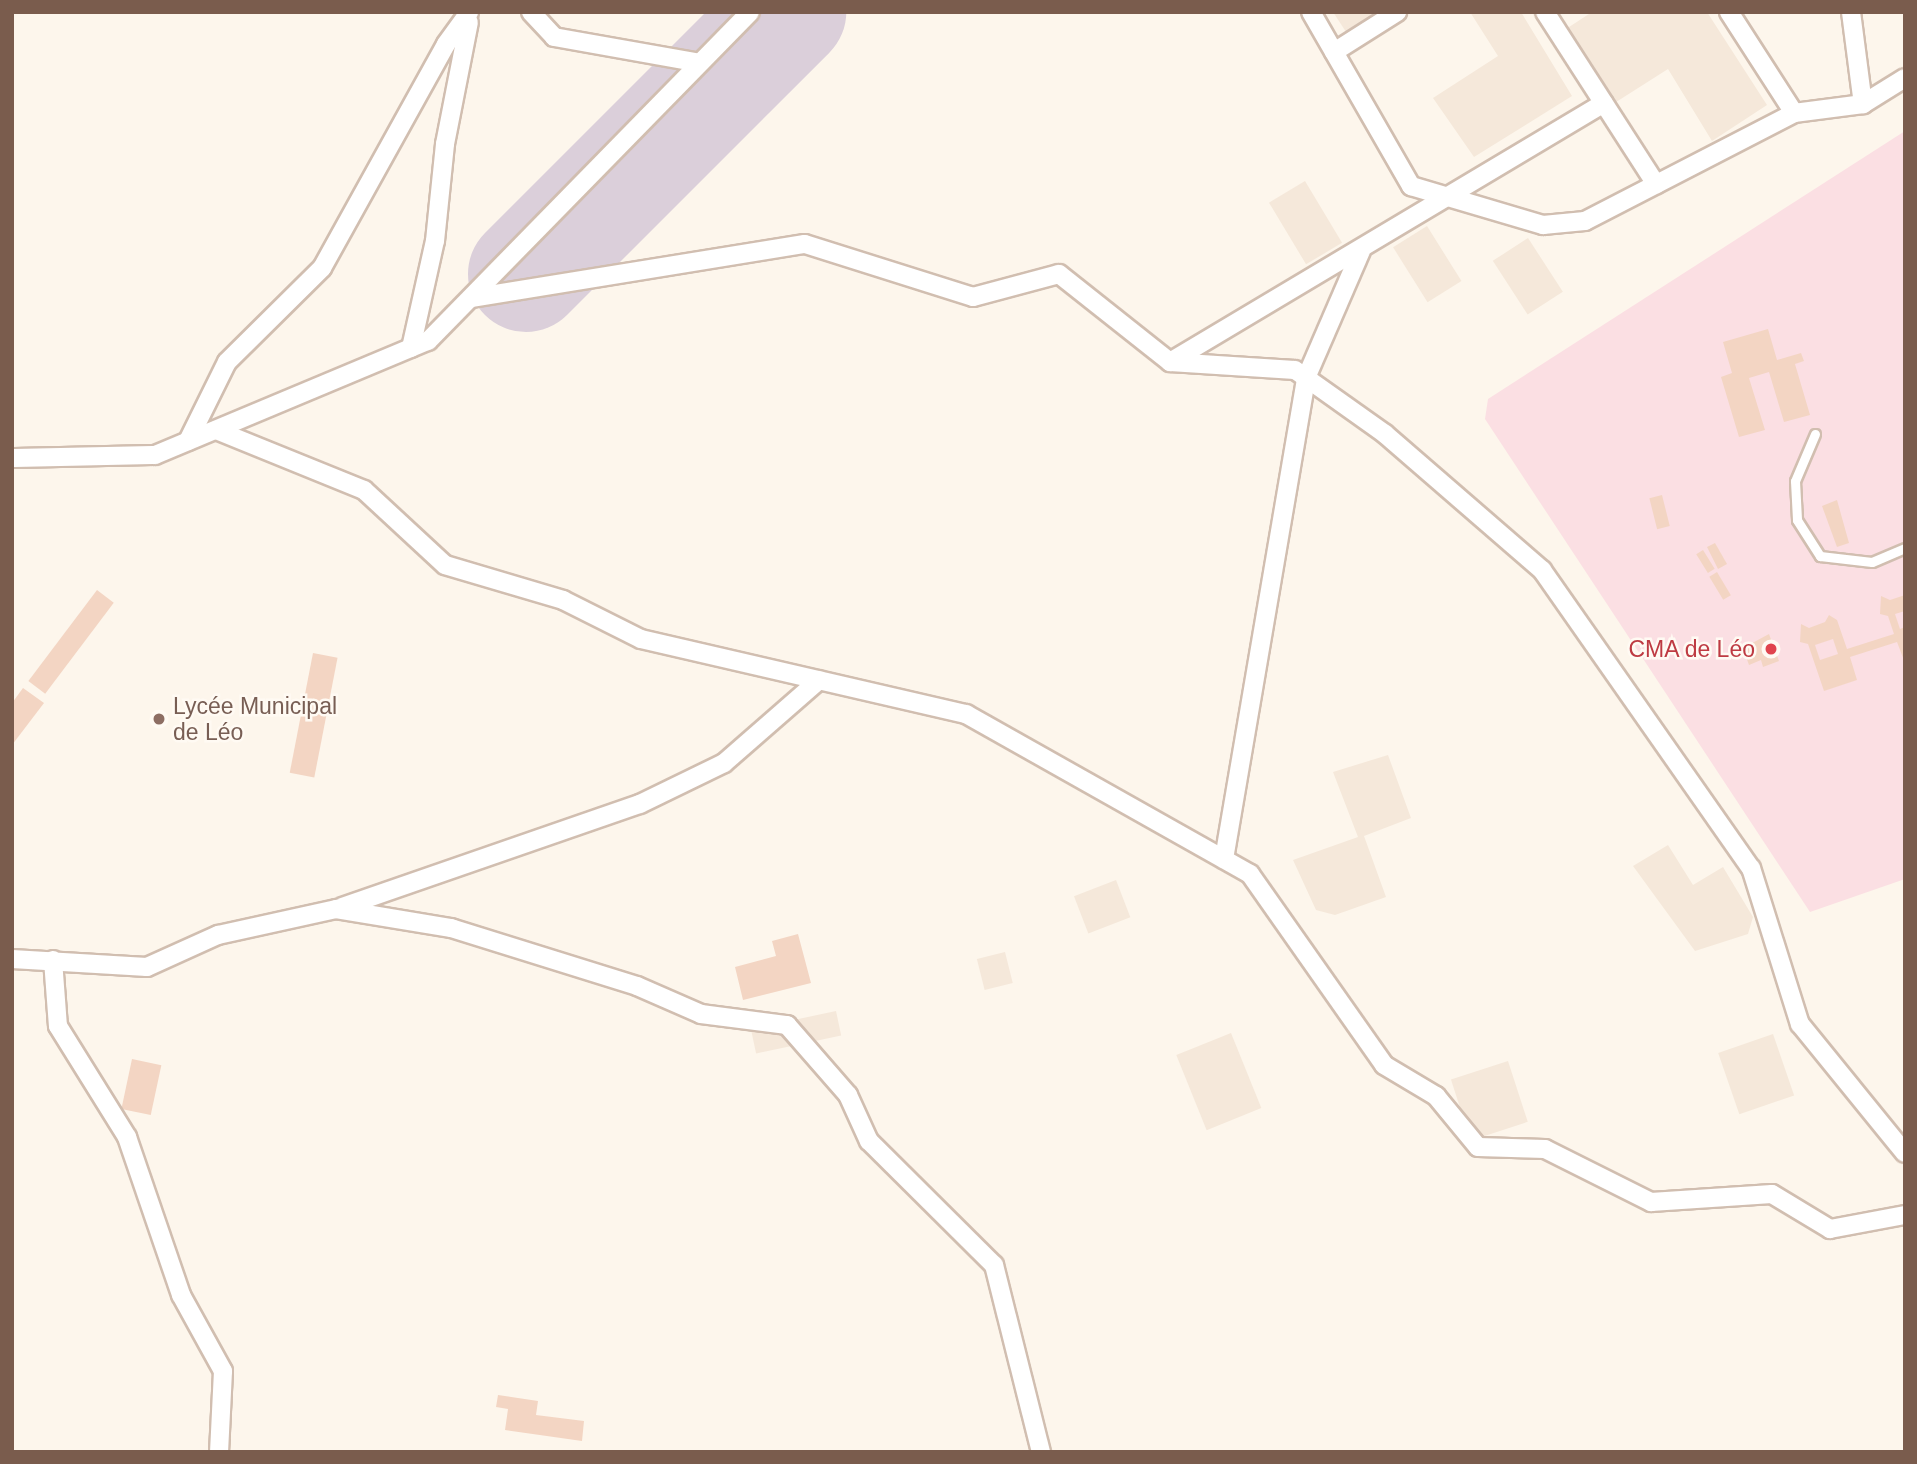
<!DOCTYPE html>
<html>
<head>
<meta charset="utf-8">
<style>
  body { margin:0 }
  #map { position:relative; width:1917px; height:1464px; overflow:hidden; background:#fdf6ec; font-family:Helvetica,sans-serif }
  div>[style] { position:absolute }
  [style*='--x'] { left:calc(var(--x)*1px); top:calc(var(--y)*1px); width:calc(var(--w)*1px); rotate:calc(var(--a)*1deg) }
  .residential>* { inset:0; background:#f5e8da; transform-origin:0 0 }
  .medical>* { inset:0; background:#fbdfe3 }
  .runway>* { height:116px; margin:-58px; padding:0 58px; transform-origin:58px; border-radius:58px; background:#dbcfda }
  .building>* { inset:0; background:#f3d5c3; transform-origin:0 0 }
  .roads { filter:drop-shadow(2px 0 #d1beb0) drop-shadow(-2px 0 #d1beb0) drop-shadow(0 2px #d1beb0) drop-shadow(0 -2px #d1beb0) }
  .lane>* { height:9px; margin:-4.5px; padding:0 4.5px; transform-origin:4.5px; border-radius:4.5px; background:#fff }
  .street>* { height:18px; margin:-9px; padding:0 9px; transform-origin:9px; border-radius:9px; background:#fff }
  .dots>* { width:19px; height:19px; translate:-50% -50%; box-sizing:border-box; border:4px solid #fffaf3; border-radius:50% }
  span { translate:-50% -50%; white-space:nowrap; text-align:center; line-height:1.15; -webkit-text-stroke:5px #fffaf3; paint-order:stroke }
  .health-label { font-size:23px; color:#be3a42 }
  .right { translate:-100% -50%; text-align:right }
  .education-label { font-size:23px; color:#785e54 }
  .left { translate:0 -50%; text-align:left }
  .frame { position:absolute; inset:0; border:14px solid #7a5c4d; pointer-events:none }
</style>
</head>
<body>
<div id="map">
  <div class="residential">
    <div style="clip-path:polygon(1333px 12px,1370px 12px,1375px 20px,1350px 38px)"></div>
    <div style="clip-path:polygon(1470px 12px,1521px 12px,1572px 96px,1474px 157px,1433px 98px,1498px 56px)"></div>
    <div style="clip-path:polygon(1592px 12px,1707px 12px,1767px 105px,1712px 141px,1668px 69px,1613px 104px,1566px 29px)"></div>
    <div style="left:1305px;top:181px;width:72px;height:42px;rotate:59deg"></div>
    <div style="left:1427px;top:226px;width:65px;height:40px;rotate:58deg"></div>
    <div style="left:1528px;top:238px;width:64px;height:42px;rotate:57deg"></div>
    <div style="clip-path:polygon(1388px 755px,1411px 818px,1364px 836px,1386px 897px,1335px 915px,1316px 910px,1293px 860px,1358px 837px,1333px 772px)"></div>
    <div style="clip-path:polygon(1668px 845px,1693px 885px,1723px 867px,1753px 917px,1748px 934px,1695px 951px,1633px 866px)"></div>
    <div style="left:1116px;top:880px;width:40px;height:45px;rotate:69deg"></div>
    <div style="left:1005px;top:952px;width:32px;height:29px;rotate:76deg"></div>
    <div style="left:836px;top:1011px;width:25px;height:87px;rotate:78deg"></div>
    <div style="left:1231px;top:1033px;width:81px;height:59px;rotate:68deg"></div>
    <div style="left:1773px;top:1034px;width:65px;height:58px;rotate:71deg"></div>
    <div style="left:1508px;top:1061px;width:64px;height:60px;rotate:72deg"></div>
  </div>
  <div class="medical">
    <div style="clip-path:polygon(1905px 131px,1905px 879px,1810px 912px,1485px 419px,1488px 399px)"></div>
  </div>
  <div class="runway">
    <div style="--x:526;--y:274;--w:371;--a:-45"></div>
  </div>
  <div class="building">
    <div style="clip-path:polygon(1768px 329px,1777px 360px,1801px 353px,1804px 361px,1795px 364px,1810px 415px,1784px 422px,1769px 372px,1749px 378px,1765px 430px,1739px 437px,1721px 377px,1732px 373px,1723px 342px)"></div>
    <div style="left:1662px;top:495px;width:32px;height:13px;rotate:76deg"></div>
    <div style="clip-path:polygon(1837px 500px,1849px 543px,1837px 547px,1822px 506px)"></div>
    <div style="clip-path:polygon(1715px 543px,1727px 564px,1718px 569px,1707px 547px)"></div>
    <div style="left:1703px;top:550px;width:22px;height:8px;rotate:58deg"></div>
    <div style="left:1717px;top:572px;width:27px;height:9px;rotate:59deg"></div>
    <div style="left:97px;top:590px;width:21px;height:114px;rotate:37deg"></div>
    <div style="clip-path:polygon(evenodd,1905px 595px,1905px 611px,1895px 614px,1900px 629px,1905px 627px,1905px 663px,1897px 642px,1850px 657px,1857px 680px,1824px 691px,1808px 644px,1800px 642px,1801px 624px,1809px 628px,1825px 622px,1829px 615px,1837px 620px,1847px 649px,1894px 634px,1888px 616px,1880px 614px,1881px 596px,1890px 600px,1905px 595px,1833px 639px,1838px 654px,1820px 660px,1815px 645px,1833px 639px)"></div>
    <div style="clip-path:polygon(1769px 634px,1779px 661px,1763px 667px,1761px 660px,1749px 665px,1743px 648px)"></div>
    <div style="left:313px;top:653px;width:25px;height:122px;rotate:11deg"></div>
    <div style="clip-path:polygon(23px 688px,44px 703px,12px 745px,12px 703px)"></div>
    <div style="clip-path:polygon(798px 934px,811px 983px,743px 1000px,735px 967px,776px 956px,772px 941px)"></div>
    <div style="left:132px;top:1059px;width:30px;height:51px;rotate:12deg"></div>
    <div style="clip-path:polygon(498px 1395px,538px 1401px,536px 1415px,584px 1421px,582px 1441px,505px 1430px,508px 1409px,496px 1407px)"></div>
  </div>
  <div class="roads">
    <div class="lane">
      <div style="--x:1815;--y:434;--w:51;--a:113.1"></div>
      <div style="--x:1795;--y:481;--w:39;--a:87"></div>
      <div style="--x:1797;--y:520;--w:43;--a:57.4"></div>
      <div style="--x:1820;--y:556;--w:52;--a:6.6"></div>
      <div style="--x:1872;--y:562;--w:36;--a:-23"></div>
    </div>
    <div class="street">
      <div style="--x:531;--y:12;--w:34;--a:47"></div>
      <div style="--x:554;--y:37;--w:148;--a:10.1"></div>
      <div style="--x:1311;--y:12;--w:201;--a:60.1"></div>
      <div style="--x:1411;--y:186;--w:138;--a:16.5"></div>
      <div style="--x:1543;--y:225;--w:42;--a:-5.4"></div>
      <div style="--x:1585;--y:221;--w:235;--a:-27.3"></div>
      <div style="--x:1794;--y:113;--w:70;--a:-7.4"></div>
      <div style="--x:1863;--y:104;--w:49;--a:-31.8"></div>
      <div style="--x:1545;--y:12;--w:205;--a:57.2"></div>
      <div style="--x:1729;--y:12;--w:120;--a:57.2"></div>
      <div style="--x:1851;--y:12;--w:93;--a:82.6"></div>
      <div style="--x:1334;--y:52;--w:75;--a:-32.4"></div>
      <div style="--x:471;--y:298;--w:338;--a:-9.2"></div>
      <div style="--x:805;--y:244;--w:176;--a:17.5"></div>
      <div style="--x:973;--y:297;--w:89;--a:-15"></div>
      <div style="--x:1059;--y:274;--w:142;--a:38.4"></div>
      <div style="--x:1170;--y:362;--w:505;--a:-30.83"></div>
      <div style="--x:411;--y:348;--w:110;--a:-77.4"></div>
      <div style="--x:435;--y:241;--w:98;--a:-84.1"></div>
      <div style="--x:445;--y:144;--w:124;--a:-78.9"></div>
      <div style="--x:1170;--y:362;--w:125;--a:3.7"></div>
      <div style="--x:1295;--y:370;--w:110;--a:35.4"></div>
      <div style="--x:1385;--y:434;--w:208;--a:40.9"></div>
      <div style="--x:1542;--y:570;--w:364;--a:55"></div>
      <div style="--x:1751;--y:868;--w:164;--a:72.6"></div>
      <div style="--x:1800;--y:1024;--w:166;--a:50.9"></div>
      <div style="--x:216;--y:430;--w:160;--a:22.1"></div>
      <div style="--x:364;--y:490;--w:110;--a:42.8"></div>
      <div style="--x:445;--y:565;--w:123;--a:16.5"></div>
      <div style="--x:563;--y:600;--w:87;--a:26.6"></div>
      <div style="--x:641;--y:639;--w:334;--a:13"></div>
      <div style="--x:966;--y:714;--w:326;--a:29.4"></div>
      <div style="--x:1250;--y:874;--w:233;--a:54.9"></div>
      <div style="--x:1384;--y:1065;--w:61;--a:30.8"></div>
      <div style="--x:1436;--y:1096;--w:66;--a:50.5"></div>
      <div style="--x:1478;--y:1147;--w:67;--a:1.7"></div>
      <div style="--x:1545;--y:1149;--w:119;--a:26.6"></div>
      <div style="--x:1651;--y:1202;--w:121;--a:-3.8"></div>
      <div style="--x:1772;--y:1194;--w:68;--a:31.1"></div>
      <div style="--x:1830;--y:1229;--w:76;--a:-10.6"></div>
      <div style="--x:188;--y:441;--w:88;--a:-63.7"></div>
      <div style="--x:227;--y:362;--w:134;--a:-44.7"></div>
      <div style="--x:322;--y:268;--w:256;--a:-61"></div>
      <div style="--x:446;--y:44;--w:39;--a:-54"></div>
      <div style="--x:12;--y:458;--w:143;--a:-1.2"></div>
      <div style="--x:155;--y:455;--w:296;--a:-22.7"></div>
      <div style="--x:428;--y:341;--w:460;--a:-45.6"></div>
      <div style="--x:1224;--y:859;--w:488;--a:-80.3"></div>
      <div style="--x:1306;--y:378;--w:138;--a:-66.6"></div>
      <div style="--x:342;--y:907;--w:315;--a:-19.1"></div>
      <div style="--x:640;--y:804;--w:93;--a:-26"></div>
      <div style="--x:724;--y:763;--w:126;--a:-41.1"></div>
      <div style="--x:12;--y:959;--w:135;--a:3.4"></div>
      <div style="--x:147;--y:967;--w:78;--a:-24.3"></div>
      <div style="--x:218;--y:935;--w:121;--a:-12.4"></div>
      <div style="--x:336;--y:909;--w:117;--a:9.4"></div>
      <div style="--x:451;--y:928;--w:195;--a:17.3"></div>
      <div style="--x:637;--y:986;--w:70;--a:23.6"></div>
      <div style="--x:701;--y:1014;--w:87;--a:7.3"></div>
      <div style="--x:787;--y:1025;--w:93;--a:48.9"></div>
      <div style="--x:848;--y:1095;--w:51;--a:65.5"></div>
      <div style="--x:869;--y:1141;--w:176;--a:44.8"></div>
      <div style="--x:994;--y:1265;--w:193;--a:75.9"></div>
      <div style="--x:53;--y:960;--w:66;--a:85.7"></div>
      <div style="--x:58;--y:1026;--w:131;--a:58.1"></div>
      <div style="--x:127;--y:1137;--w:167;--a:71.1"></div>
      <div style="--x:181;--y:1295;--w:87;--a:61.1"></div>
      <div style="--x:223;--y:1371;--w:81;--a:92.8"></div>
    </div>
  </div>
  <div class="dots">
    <div style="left:1771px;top:649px;background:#e0444e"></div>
    <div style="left:159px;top:719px;background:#8d6e63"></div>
  </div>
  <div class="health-label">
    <span class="right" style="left:1755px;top:649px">CMA de Léo</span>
  </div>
  <div class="education-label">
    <span class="left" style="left:173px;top:719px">Lycée Municipal<br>de Léo</span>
  </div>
  <div class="frame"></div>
</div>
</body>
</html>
